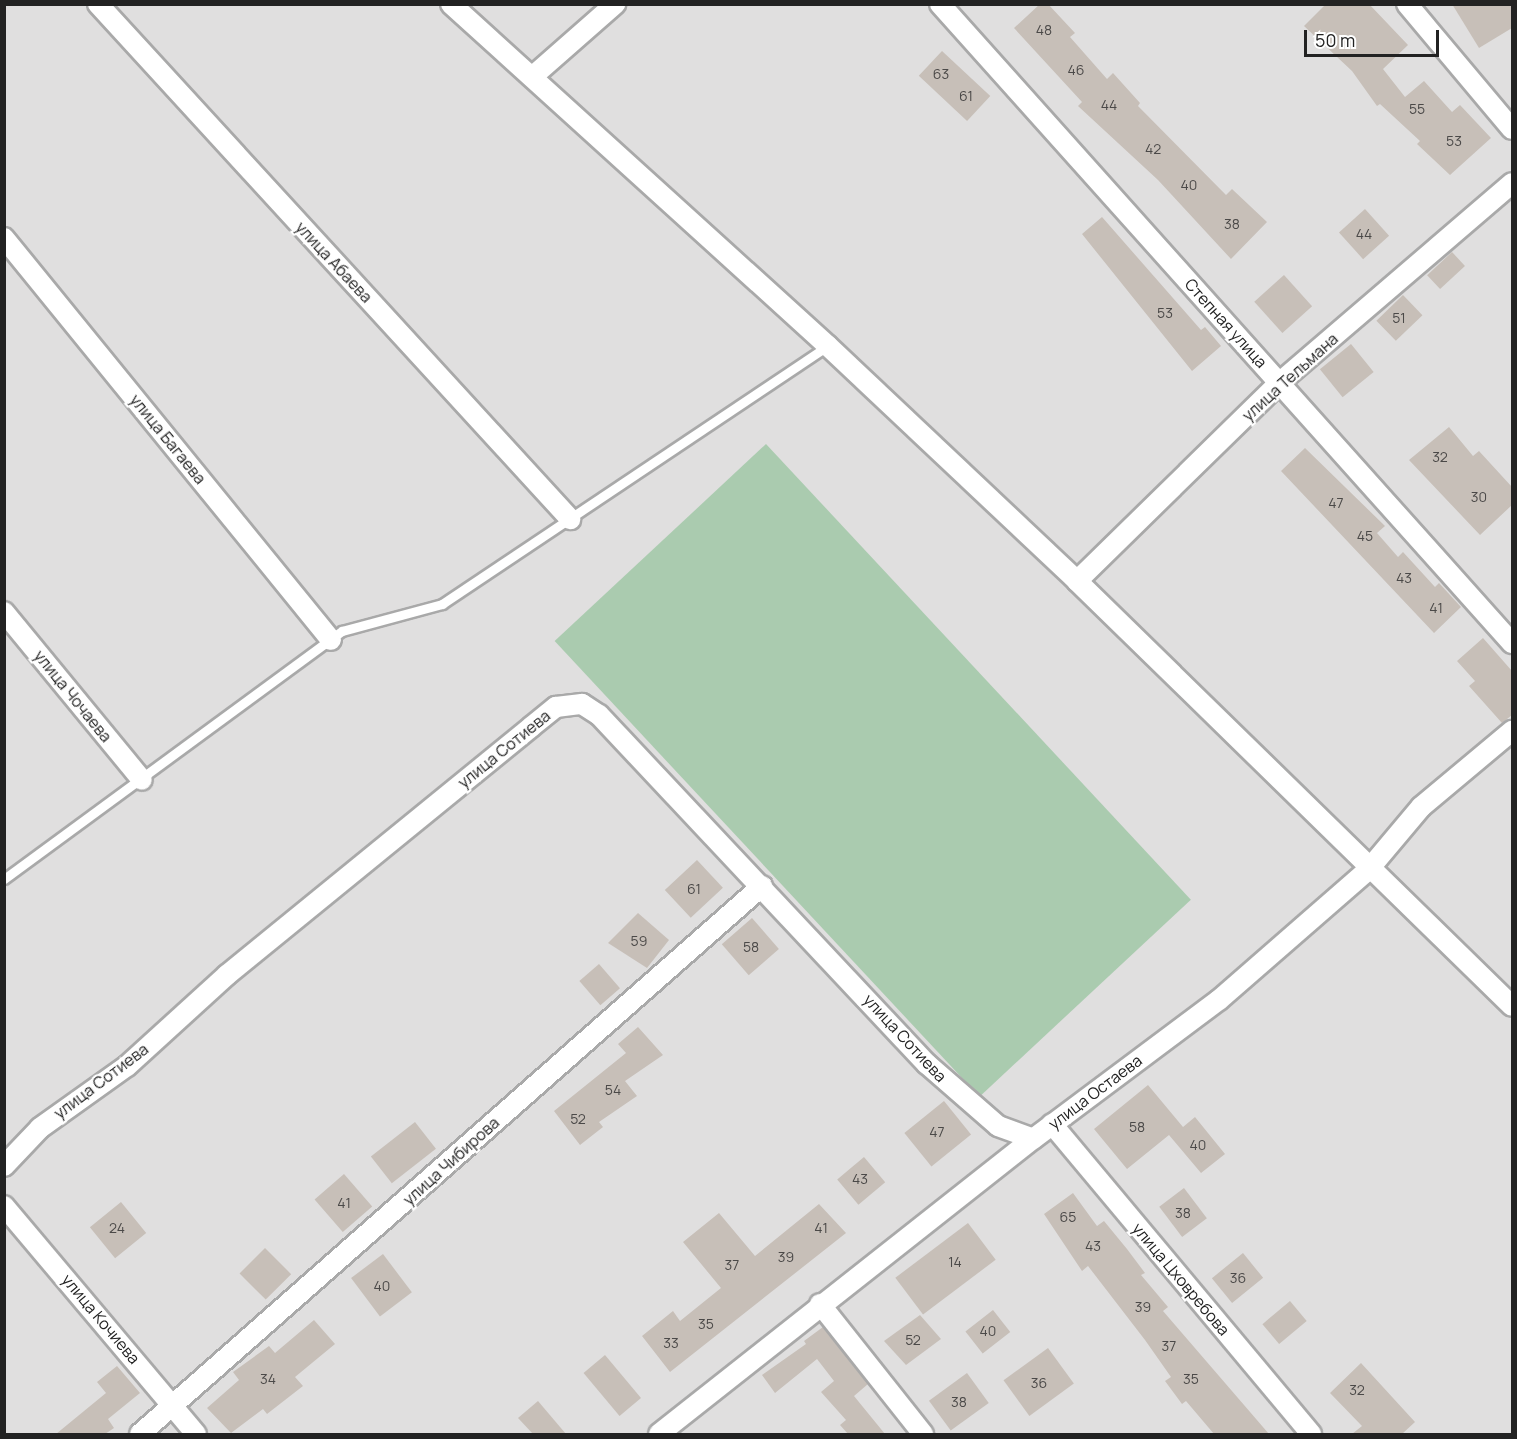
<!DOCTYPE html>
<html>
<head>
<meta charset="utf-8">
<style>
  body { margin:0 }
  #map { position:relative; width:1517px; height:1439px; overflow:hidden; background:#f2efe9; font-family:Manrope,sans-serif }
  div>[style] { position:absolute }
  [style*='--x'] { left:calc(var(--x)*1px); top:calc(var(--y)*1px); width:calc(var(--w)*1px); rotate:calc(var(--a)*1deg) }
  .residential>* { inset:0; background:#e0dfdf; transform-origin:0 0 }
  .cemetery>* { inset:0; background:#aacbaf; transform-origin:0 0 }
  .building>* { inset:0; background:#c7bfb8; transform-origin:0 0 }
  .roads { filter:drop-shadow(2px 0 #a9a9a9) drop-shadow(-2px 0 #a9a9a9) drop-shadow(0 2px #a9a9a9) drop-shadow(0 -2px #a9a9a9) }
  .lane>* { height:9px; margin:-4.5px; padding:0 4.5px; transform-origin:4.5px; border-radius:4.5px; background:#fff }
  .street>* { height:20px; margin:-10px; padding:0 10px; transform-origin:10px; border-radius:10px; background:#fff }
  span { translate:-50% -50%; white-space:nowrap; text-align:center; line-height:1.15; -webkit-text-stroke:4.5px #fff; paint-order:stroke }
  .number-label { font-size:14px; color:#4b4948 }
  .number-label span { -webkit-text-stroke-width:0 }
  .street-label { font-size:16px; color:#222 }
  .frame { position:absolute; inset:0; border:6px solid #222; pointer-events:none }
  .scale { position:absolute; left:1304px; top:30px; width:135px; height:27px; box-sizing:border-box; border:3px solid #222; border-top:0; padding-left:8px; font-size:18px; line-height:21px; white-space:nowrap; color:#222; -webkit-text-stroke:4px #fff; paint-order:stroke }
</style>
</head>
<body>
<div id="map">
  <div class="residential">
    <div style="left:5px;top:5px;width:1507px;height:1429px"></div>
  </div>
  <div class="cemetery">
    <div style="left:766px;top:444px;width:623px;height:289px;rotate:47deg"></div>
  </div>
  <div class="building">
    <div style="clip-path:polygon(1040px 4px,1048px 4px,1075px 33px,1070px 37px,1107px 79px,1113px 73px,1140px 103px,1138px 106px,1226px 195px,1232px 189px,1267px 222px,1231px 259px,1158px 180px,1078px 106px,1082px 102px,1014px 28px)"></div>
    <div style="clip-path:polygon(1326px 4px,1369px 4px,1408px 45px,1383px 69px,1405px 97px,1424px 81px,1452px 112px,1460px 105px,1491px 138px,1450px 175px,1417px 144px,1420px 141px,1380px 104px,1377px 106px,1352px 71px,1304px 26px)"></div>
    <div style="clip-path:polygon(1452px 4px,1512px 4px,1512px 28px,1479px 48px)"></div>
    <div style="left:942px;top:51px;width:66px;height:34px;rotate:43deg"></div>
    <div style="left:1365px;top:209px;width:36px;height:35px;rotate:48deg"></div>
    <div style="clip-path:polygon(1102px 217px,1201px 330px,1205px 327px,1221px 346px,1192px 371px,1082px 234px)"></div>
    <div style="left:1452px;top:252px;width:19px;height:34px;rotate:47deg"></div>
    <div style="left:1284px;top:275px;width:42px;height:40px;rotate:48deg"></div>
    <div style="left:1403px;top:295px;width:28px;height:37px;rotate:46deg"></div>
    <div style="left:1351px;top:344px;width:36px;height:40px;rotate:51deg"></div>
    <div style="clip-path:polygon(1449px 427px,1473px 456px,1479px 451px,1512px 487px,1512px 505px,1480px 535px,1409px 460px)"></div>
    <div style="clip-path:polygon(1305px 448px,1385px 526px,1377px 533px,1398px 557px,1403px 552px,1435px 587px,1439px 583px,1461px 607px,1434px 633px,1281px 471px)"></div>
    <div style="clip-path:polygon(1483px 638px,1512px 671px,1512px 715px,1502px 723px,1469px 686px,1475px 681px,1457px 661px)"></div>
    <div style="left:697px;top:860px;width:38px;height:44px;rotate:47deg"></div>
    <div style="clip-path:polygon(638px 913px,669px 940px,647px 968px,608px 943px)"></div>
    <div style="left:752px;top:918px;width:41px;height:40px;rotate:49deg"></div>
    <div style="left:599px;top:964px;width:32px;height:26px;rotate:49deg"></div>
    <div style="clip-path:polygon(638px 1027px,663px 1055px,625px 1081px,637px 1096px,599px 1122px,603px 1127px,580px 1145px,554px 1111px,626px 1053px,618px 1044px)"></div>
    <div style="clip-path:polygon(1148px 1085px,1183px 1127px,1195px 1117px,1225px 1154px,1201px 1173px,1169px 1135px,1127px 1169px,1094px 1129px)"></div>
    <div style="left:944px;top:1101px;width:43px;height:51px;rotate:51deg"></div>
    <div style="left:415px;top:1122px;width:34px;height:56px;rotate:52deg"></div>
    <div style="left:864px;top:1157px;width:33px;height:35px;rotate:50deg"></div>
    <div style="left:344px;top:1174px;width:43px;height:39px;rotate:49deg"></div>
    <div style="left:1184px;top:1188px;width:38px;height:31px;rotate:53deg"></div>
    <div style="clip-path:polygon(1073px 1193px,1097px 1226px,1104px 1221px,1127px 1249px,1145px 1273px,1141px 1275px,1168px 1307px,1163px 1311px,1269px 1434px,1214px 1434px,1186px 1401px,1182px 1404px,1165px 1381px,1171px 1377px,1145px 1340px,1088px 1266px,1082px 1271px,1044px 1214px)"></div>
    <div style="left:121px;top:1202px;width:40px;height:40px;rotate:51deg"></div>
    <div style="clip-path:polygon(819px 1204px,846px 1233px,670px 1372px,642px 1336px,673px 1311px,680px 1321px,721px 1288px,683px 1242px,719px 1213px,755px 1256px)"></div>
    <div style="left:968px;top:1223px;width:46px;height:91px;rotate:53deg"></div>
    <div style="left:265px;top:1248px;width:37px;height:36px;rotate:45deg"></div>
    <div style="left:1243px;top:1253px;width:32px;height:40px;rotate:51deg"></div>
    <div style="left:383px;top:1254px;width:48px;height:40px;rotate:53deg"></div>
    <div style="left:1290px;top:1301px;width:26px;height:36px;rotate:50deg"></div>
    <div style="left:993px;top:1310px;width:28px;height:35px;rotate:52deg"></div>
    <div style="clip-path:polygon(920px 1315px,941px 1339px,906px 1365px,884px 1341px)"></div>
    <div style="clip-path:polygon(314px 1320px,335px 1344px,295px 1377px,303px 1386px,267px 1414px,263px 1409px,231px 1433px,207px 1408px,239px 1380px,233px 1372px,269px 1346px,275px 1353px)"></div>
    <div style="clip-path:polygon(823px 1327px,868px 1384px,854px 1396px,885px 1434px,848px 1434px,840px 1425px,846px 1420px,821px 1392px,834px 1381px,817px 1359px,775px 1393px,762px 1375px,806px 1344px,804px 1341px)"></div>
    <div style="left:1048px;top:1348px;width:44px;height:55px;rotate:54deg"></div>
    <div style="left:605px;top:1355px;width:56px;height:28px;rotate:50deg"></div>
    <div style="clip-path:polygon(1361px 1363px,1415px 1422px,1402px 1434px,1352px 1434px,1362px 1426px,1330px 1393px)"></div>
    <div style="clip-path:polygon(117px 1366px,140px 1393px,108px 1419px,114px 1428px,105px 1434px,56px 1434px,106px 1393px,97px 1382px)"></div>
    <div style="left:967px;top:1373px;width:37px;height:47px;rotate:54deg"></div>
    <div style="clip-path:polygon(538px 1401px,566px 1434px,533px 1434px,518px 1418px)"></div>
  </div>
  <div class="roads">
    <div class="lane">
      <div style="--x:4;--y:879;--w:419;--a:-36.3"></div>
      <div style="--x:342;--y:631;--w:104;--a:-15.1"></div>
      <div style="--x:442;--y:604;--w:464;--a:-33.8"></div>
    </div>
    <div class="street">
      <div style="--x:98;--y:4;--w:699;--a:47.49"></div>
      <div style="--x:451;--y:4;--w:509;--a:42.21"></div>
      <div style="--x:828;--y:346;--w:342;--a:43.3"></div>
      <div style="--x:1077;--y:581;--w:608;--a:44.33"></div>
      <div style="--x:940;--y:4;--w:858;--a:48.17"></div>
      <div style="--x:1407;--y:4;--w:163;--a:50"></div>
      <div style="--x:532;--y:77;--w:111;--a:-41.3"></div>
      <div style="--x:4;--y:238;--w:518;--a:50.87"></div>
      <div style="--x:1077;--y:581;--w:283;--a:-44.4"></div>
      <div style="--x:1279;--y:383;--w:307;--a:-40.6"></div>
      <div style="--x:4;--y:612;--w:217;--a:50.6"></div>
      <div style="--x:1052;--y:1124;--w:404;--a:50.1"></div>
      <div style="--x:4;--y:1166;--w:52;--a:-46.5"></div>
      <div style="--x:40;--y:1128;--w:107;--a:-35.5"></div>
      <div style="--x:127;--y:1066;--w:135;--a:-42.3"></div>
      <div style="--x:227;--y:975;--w:392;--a:-39.2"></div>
      <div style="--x:531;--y:727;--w:32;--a:-39"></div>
      <div style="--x:556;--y:707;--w:26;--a:-7"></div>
      <div style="--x:582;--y:704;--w:20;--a:33"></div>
      <div style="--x:599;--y:715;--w:479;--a:46.8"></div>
      <div style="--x:927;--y:1064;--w:94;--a:41.1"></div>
      <div style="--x:998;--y:1126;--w:37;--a:20"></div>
      <div style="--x:4;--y:1206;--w:298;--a:49.9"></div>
      <div style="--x:820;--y:1304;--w:166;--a:51.6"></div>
      <div style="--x:140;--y:1434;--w:829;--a:-41.38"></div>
      <div style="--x:659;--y:1434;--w:476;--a:-38.3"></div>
      <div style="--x:1033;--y:1139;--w:232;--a:-36.8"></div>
      <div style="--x:1219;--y:1000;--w:199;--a:-41.1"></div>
      <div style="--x:1369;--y:869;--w:81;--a:-50"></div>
      <div style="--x:1421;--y:807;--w:119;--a:-39.9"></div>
    </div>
  </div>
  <div class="number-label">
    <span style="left:1044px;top:30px">48</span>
    <span style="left:1076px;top:70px">46</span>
    <span style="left:941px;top:74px">63</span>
    <span style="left:966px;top:96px">61</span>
    <span style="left:1109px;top:105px">44</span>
    <span style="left:1417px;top:109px">55</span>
    <span style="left:1454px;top:141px">53</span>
    <span style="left:1153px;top:149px">42</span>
    <span style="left:1189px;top:185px">40</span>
    <span style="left:1232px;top:224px">38</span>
    <span style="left:1364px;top:234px">44</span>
    <span style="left:1165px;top:313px">53</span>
    <span style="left:1399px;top:318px">51</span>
    <span style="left:1440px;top:457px">32</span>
    <span style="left:1479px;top:497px">30</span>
    <span style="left:1336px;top:503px">47</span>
    <span style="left:1365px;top:536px">45</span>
    <span style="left:1404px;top:578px">43</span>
    <span style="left:1436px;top:608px">41</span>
    <span style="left:694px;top:889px">61</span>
    <span style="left:639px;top:941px">59</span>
    <span style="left:751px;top:947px">58</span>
    <span style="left:613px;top:1090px">54</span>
    <span style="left:578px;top:1119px">52</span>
    <span style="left:1137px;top:1127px">58</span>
    <span style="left:937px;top:1132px">47</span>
    <span style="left:1198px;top:1145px">40</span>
    <span style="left:860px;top:1179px">43</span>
    <span style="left:344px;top:1203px">41</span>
    <span style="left:1183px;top:1213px">38</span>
    <span style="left:1068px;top:1217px">65</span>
    <span style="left:117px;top:1228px">24</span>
    <span style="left:821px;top:1228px">41</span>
    <span style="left:1093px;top:1246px">43</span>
    <span style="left:786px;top:1257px">39</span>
    <span style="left:955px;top:1262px">14</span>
    <span style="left:732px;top:1265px">37</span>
    <span style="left:1238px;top:1278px">36</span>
    <span style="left:382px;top:1286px">40</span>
    <span style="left:1143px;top:1307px">39</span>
    <span style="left:706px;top:1324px">35</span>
    <span style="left:988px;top:1331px">40</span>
    <span style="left:913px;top:1340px">52</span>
    <span style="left:671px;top:1343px">33</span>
    <span style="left:1169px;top:1346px">37</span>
    <span style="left:268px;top:1379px">34</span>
    <span style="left:1191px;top:1379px">35</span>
    <span style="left:1039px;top:1383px">36</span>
    <span style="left:1357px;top:1390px">32</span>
    <span style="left:959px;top:1402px">38</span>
  </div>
  <div class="street-label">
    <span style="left:334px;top:262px;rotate:47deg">улица Абаева</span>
    <span style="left:1226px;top:323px;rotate:48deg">Степная улица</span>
    <span style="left:1290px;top:377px;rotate:-42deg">улица Тельмана</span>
    <span style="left:168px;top:439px;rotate:51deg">улица Багаева</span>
    <span style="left:73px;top:696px;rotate:51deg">улица Чочаева</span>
    <span style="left:504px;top:749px;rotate:-39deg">улица Сотиева</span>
    <span style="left:905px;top:1038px;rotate:47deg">улица Сотиева</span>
    <span style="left:101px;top:1081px;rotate:-37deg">улица Сотиева</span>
    <span style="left:1095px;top:1092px;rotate:-37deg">улица Остаева</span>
    <span style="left:451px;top:1161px;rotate:-42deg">улица Чибирова</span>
    <span style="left:1181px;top:1279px;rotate:50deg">улица Цховребова</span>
    <span style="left:101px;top:1319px;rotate:50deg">улица Кочиева</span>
  </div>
  <div class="frame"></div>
  <div class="scale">50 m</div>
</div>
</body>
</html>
